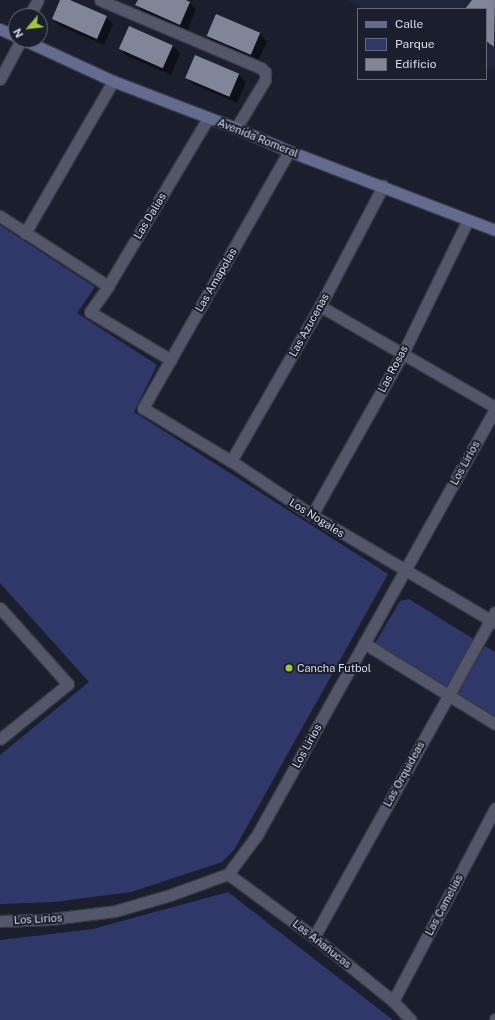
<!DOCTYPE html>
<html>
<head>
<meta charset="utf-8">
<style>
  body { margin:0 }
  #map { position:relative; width:495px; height:1020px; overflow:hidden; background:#1b1e2d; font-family:"Public Sans",sans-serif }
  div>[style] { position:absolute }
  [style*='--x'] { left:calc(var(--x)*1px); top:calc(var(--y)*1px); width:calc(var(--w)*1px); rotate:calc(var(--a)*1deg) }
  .built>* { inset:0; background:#21253a }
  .green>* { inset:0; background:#303869 }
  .shadow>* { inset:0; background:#0007 }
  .building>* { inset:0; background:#808598; transform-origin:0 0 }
  .roads { filter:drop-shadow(1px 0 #383a46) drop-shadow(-1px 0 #383a46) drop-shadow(0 1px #383a46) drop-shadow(0 -1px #383a46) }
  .minor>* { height:11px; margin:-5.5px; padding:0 5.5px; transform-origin:5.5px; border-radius:5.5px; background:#535769 }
  .tertiary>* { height:11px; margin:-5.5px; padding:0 5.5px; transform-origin:5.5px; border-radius:5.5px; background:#535769 }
  .secondary>* { height:11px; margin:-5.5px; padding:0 5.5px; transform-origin:5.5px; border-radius:5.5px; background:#646b8e }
  .dots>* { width:11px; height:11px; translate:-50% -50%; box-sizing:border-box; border:2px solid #1b1e2d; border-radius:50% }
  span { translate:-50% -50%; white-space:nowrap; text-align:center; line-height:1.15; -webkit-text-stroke:4px #1b1e2d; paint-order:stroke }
  .street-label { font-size:11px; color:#d8dae5 }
  .poi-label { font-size:11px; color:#d8dae5 }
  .left { translate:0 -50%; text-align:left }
  .legend { position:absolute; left:357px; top:8px; width:130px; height:72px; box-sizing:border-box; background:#1b1e2d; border:1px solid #676977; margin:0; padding:5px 7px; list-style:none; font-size:12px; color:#d8dae5 }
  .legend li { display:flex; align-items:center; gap:8px; height:20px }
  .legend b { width:20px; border:1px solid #676977 }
  .north { position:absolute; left:8px; top:8px; width:40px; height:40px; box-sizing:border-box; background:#1b1e2d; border:1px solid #676977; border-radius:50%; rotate:242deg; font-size:11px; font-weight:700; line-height:16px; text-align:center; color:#d8dae5 }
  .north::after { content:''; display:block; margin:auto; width:14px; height:18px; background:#9eca2e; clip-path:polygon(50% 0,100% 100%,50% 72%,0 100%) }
</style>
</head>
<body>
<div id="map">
  <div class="built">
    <div style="clip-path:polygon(346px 0,495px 0,495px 71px,486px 67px,486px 9px,364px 9px)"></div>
  </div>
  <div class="green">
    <div style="clip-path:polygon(0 225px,95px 287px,77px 313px,157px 365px,134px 412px,388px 574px,234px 850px,222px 862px,131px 892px,54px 902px,0 904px,0 755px,89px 682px,0 583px)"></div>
    <div style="clip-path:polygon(409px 599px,475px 640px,446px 689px,374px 645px,400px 601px)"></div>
    <div style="clip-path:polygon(485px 646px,495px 652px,495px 717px,456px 694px)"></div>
    <div style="clip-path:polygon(228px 892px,393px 1020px,0 1020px,0 940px,93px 929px)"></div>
  </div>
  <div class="shadow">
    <div style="clip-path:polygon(61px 0,67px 0,106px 17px,113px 24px,104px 45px,60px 26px,53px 19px)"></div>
    <div style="clip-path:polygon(139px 0,183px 0,189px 2px,196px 9px,187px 31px,144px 12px,137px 5px)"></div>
    <div style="clip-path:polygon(474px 0,495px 0,495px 48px,486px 41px,486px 9px,466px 9px)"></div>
    <div style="clip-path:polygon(216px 15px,260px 34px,267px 41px,258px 62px,214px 43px,207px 36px)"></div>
    <div style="clip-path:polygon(129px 28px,173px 46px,180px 53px,171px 75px,127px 56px,120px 49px)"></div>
    <div style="clip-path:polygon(195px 56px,239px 75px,246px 82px,237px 103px,193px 84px,186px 77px)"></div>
  </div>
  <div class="building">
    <div style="clip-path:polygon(60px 0,70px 0,107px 16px,97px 39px,52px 19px)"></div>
    <div style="clip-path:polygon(138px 0,186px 0,190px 2px,180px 25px,135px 5px)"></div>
    <div style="clip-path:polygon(472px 0,495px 0,494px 47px,486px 41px,486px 9px,465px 9px)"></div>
    <div style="left:216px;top:14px;width:48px;height:24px;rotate:23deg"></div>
    <div style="left:129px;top:26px;width:48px;height:25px;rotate:24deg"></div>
    <div style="left:195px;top:55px;width:48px;height:25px;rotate:23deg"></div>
  </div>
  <div class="roads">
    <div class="minor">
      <div style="--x:100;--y:0;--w:175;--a:22.9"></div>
      <div style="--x:261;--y:68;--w:6;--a:45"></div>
      <div style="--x:265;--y:72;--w:8;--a:90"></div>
      <div style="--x:265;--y:80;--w:56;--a:121.1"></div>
      <div style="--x:29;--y:16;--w:18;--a:-61"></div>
      <div style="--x:0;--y:79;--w:44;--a:-61.7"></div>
      <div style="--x:289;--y:151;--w:296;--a:119.6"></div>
      <div style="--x:143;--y:408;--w:103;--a:31.1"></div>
      <div style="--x:231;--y:461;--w:97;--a:33.7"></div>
      <div style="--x:312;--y:515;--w:212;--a:30.5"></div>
      <div style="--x:0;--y:216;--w:129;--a:32.9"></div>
      <div style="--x:25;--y:233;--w:176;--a:-59.9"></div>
      <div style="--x:320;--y:306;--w:202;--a:30"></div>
      <div style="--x:171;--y:360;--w:94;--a:-149.3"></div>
      <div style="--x:90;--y:312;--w:32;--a:-55"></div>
      <div style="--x:108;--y:286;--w:196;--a:-59.2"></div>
      <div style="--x:231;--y:461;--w:179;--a:-60.1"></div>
      <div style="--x:320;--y:306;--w:136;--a:-62.3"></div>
      <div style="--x:312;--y:515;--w:186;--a:-60.7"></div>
      <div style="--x:403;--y:353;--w:148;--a:-64"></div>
      <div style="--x:0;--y:608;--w:102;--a:48.2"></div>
      <div style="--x:68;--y:684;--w:87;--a:141"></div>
      <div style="--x:364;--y:643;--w:154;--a:31.7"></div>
      <div style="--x:228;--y:874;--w:107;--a:36.2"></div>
      <div style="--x:314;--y:937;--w:102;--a:39"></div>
      <div style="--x:393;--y:1001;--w:26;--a:47"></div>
      <div style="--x:314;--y:937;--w:372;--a:-60.9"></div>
      <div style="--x:393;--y:1001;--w:218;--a:-62.1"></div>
      <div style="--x:495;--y:1020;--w:1;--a:-90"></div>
    </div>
    <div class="tertiary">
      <div style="--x:0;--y:921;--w:51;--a:-2.2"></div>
      <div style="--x:51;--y:919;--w:64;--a:-7.1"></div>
      <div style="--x:115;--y:911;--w:57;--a:-16.2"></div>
      <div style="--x:170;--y:895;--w:62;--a:-19.9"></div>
      <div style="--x:228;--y:874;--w:49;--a:-53.4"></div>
      <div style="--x:257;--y:835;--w:488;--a:-60.8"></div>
    </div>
    <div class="secondary">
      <div style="--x:0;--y:29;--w:17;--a:24"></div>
      <div style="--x:24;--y:40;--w:98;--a:24.7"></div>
      <div style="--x:113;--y:81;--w:132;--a:20.9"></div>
      <div style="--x:236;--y:128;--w:58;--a:23.5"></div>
      <div style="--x:289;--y:151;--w:221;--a:21"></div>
    </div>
  </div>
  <div class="dots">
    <div style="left:289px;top:668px;background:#9eca2e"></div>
  </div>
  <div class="street-label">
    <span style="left:258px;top:138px;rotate:22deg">Avenida Romeral</span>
    <span style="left:150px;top:216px;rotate:-59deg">Las Dalias</span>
    <span style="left:216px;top:280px;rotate:-60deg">Las Amapolas</span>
    <span style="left:309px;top:325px;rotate:-61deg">Las Azucenas</span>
    <span style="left:393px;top:369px;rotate:-62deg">Las Rosas</span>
    <span style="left:465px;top:463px;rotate:-61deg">Los Lirios</span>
    <span style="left:317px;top:518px;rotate:32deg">Los Nogales</span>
    <span style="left:307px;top:746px;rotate:-61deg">Los Lirios</span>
    <span style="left:404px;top:774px;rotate:-61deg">Las Orquideas</span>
    <span style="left:444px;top:905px;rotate:-62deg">Las Camelias</span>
    <span style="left:38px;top:919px;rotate:-3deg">Los Lirios</span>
    <span style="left:322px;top:944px;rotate:38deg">Las Añañucas</span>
  </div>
  <div class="poi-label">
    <span class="left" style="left:297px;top:668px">Cancha Futbol</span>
  </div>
  <ul class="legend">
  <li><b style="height:5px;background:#646b8e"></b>Calle</li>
  <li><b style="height:11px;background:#303869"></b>Parque</li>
  <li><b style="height:11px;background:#808598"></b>Edificio</li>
  </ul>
  <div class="north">N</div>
</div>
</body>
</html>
